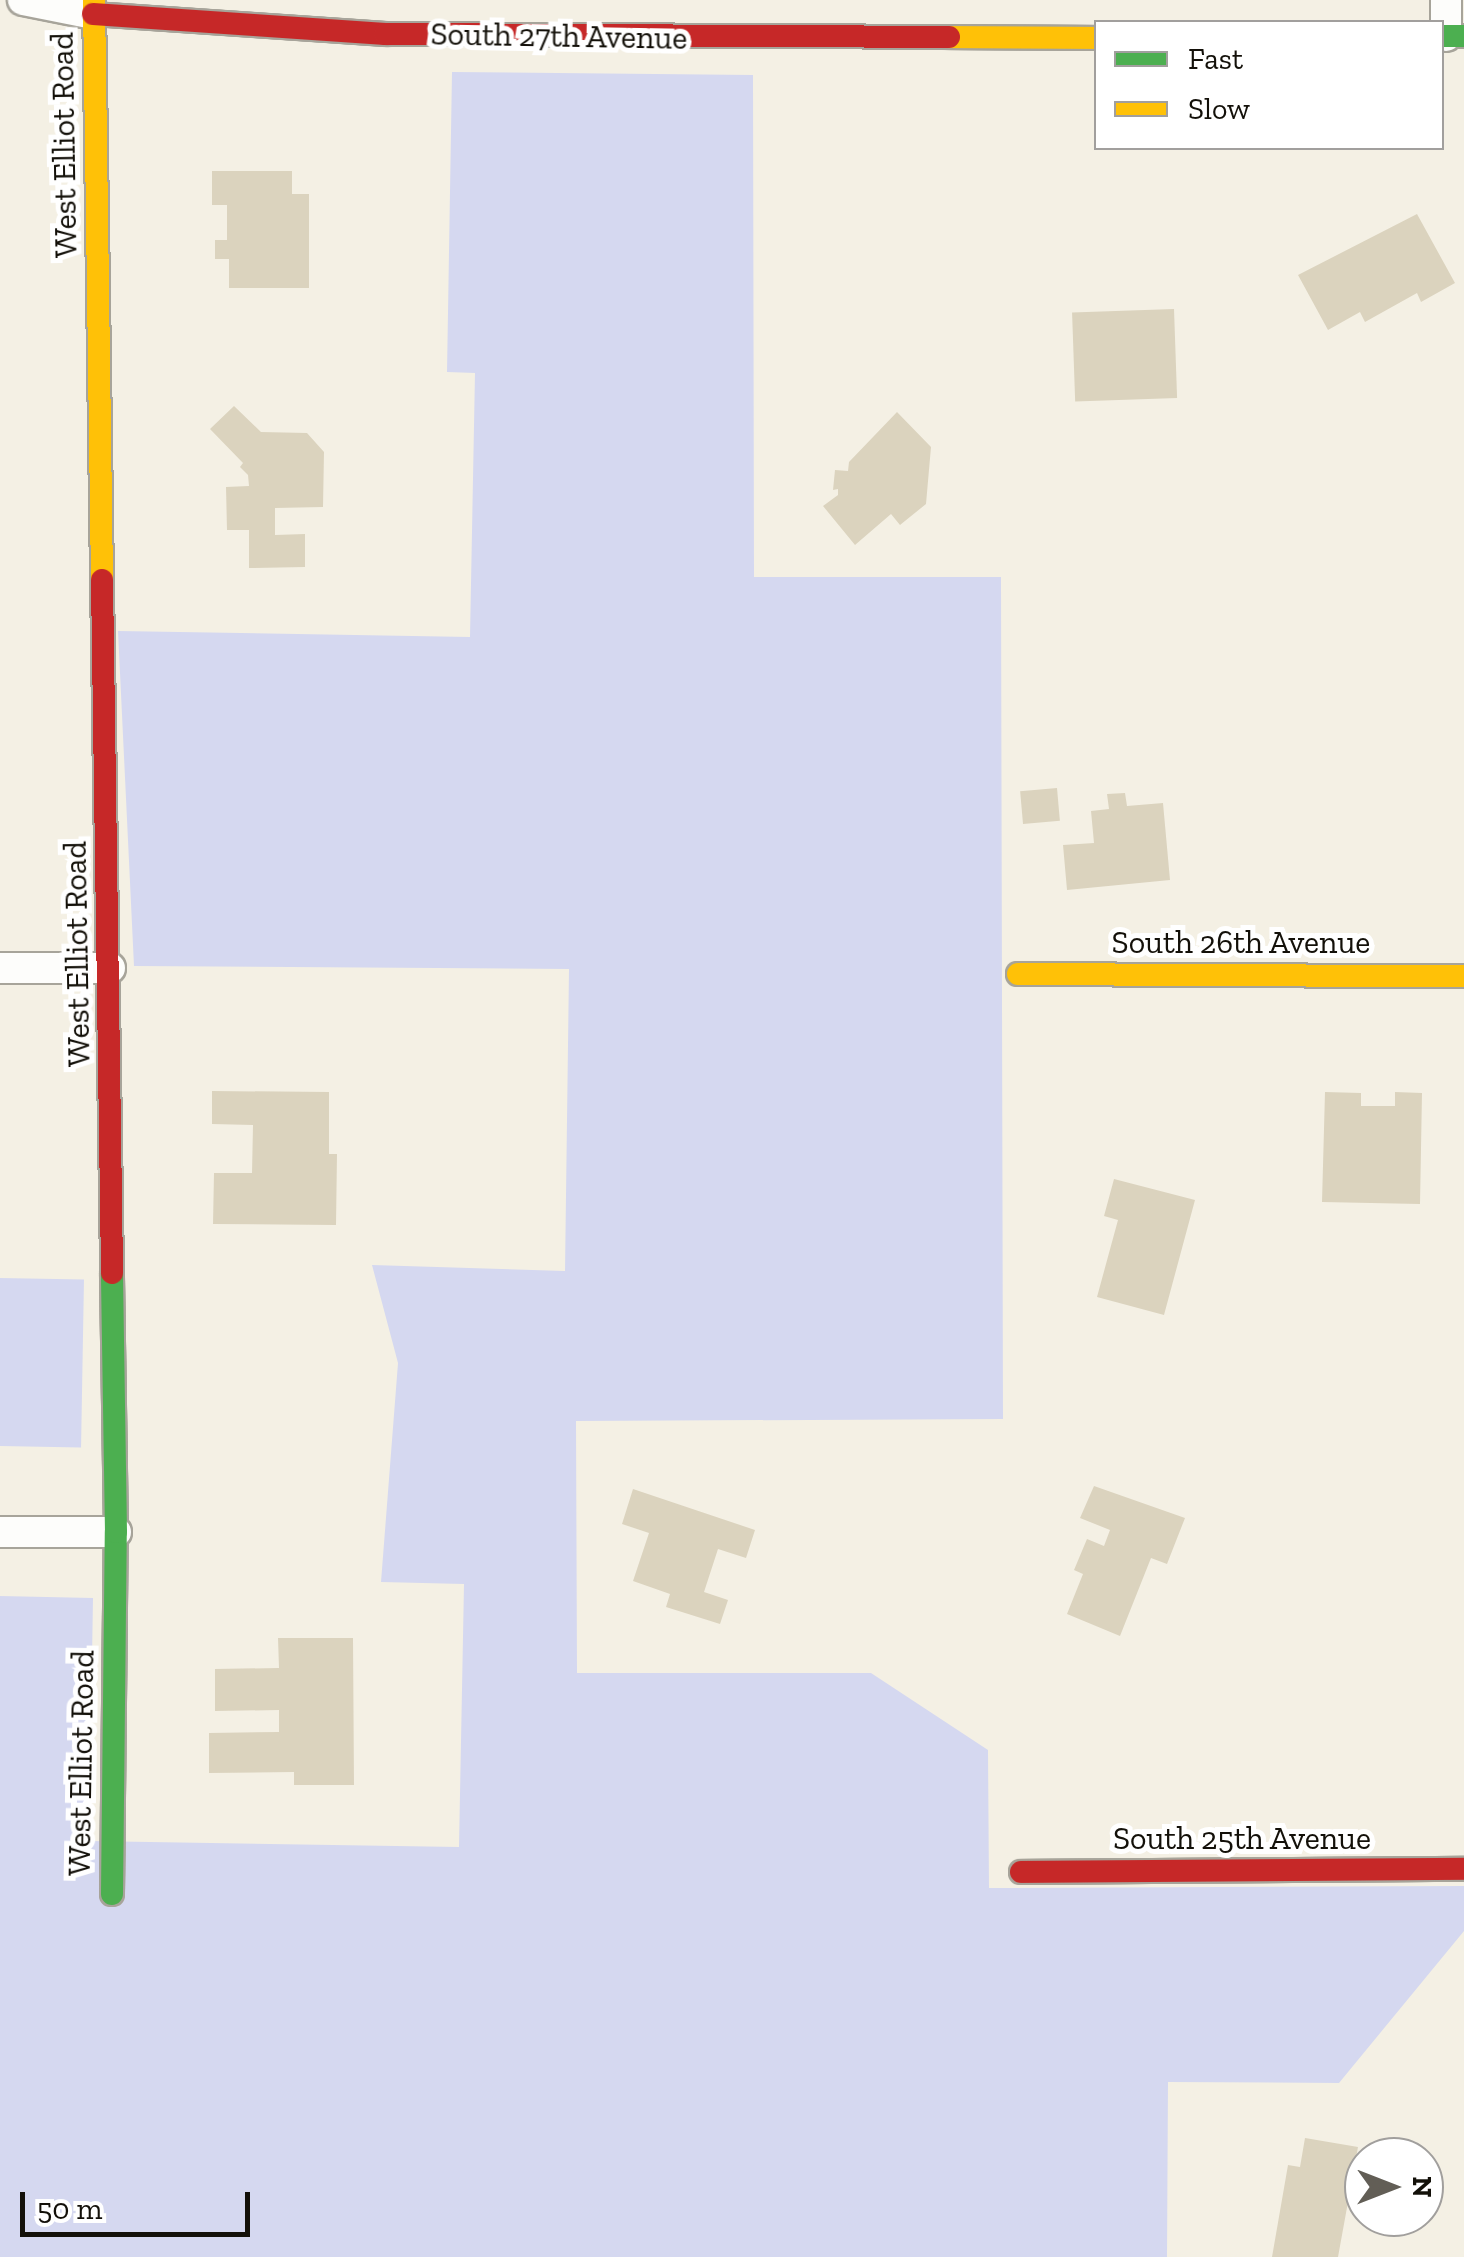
<!DOCTYPE html>
<html>
<head>
<meta charset="utf-8">
<style>
  body { margin:0 }
  #map { position:relative; width:1464px; height:2257px; overflow:hidden; background:#f4f0e4; font-family:"Zilla Slab",serif }
  div>[style] { position:absolute }
  [style*='--x'] { left:calc(var(--x)*1px); top:calc(var(--y)*1px); width:calc(var(--w)*1px); rotate:calc(var(--a)*1deg) }
  .green>* { inset:0; background:#d5d8f0; transform-origin:0 0 }
  .building>* { inset:0; background:#dbd3be; transform-origin:0 0 }
  .roads { filter:drop-shadow(2px 0 #a7a49a) drop-shadow(-2px 0 #a7a49a) drop-shadow(0 2px #a7a49a) drop-shadow(0 -2px #a7a49a) }
  .street>* { height:30px; margin:-15px; padding:0 15px; transform-origin:15px; border-radius:15px; background:#fdfdfb }
  .fast>* { height:22px; margin:-11px; padding:0 11px; transform-origin:11px; border-radius:11px; background:#4caf50 }
  .slow>* { height:22px; margin:-11px; padding:0 11px; transform-origin:11px; border-radius:11px; background:#ffc107 }
  .jam>* { height:22px; margin:-11px; padding:0 11px; transform-origin:11px; border-radius:11px; background:#c62828 }
  span { translate:-50% -50%; white-space:nowrap; text-align:center; line-height:1.15; -webkit-text-stroke:10px #fff; paint-order:stroke }
  .street-label { font-size:32px; color:#131009 }
  .legend { position:absolute; left:1094px; top:20px; width:350px; height:130px; box-sizing:border-box; background:#fff; border:2px solid #a19f9d; margin:0; padding:12px 18px; list-style:none; font-size:30px; color:#131009 }
  .legend li { display:flex; align-items:center; gap:20px; height:50px }
  .legend b { width:50px; border:2px solid #a19f9d }
  .north { position:absolute; left:1344px; top:2137px; width:100px; height:100px; box-sizing:border-box; background:#fff; border:2px solid #a19f9d; border-radius:50%; rotate:90deg; font-size:28px; font-weight:700; line-height:40px; text-align:center; color:#131009 }
  .north::after { content:''; display:block; margin:auto; width:35px; height:45px; background:#625e56; clip-path:polygon(50% 0,100% 100%,50% 72%,0 100%) }
  .scale { position:absolute; left:20px; top:2192px; width:230px; height:45px; box-sizing:border-box; border:5px solid #131009; border-top:0; padding-left:12px; font-size:30px; line-height:35px; white-space:nowrap; color:#131009; -webkit-text-stroke:8px #fff; paint-order:stroke }
</style>
</head>
<body>
<div id="map">
  <div class="green">
    <div style="clip-path:polygon(452px 72px,753px 75px,754px 577px,1001px 577px,1003px 1419px,576px 1421px,577px 1673px,871px 1673px,988px 1750px,989px 1888px,1464px 1886px,1464px 1931px,1339px 2083px,1168px 2082px,1167px 2257px,0 2257px,0 1596px,93px 1598px,89px 1841px,459px 1847px,464px 1584px,381px 1582px,398px 1363px,372px 1265px,565px 1271px,569px 969px,134px 966px,118px 631px,470px 637px,475px 373px,447px 372px)"></div>
    <div style="left:0;top:1278px;width:84px;height:168px;rotate:1deg"></div>
  </div>
  <div class="building">
    <div style="clip-path:polygon(212px 171px,292px 171px,292px 194px,309px 194px,309px 288px,229px 288px,229px 259px,215px 259px,215px 240px,227px 240px,227px 205px,212px 205px)"></div>
    <div style="clip-path:polygon(1417px 214px,1455px 283px,1421px 302px,1417px 293px,1365px 322px,1360px 312px,1328px 330px,1298px 275px)"></div>
    <div style="left:1174px;top:309px;width:89px;height:102px;rotate:88deg"></div>
    <div style="clip-path:polygon(234px 406px,261px 432px,307px 433px,324px 452px,323px 507px,275px 508px,275px 535px,305px 534px,305px 567px,249px 568px,249px 530px,227px 530px,226px 487px,249px 486px,248px 475px,240px 467px,243px 463px,210px 429px)"></div>
    <div style="clip-path:polygon(897px 412px,931px 447px,926px 504px,900px 525px,891px 514px,855px 545px,823px 506px,838px 495px,838px 489px,833px 490px,835px 470px,848px 471px,849px 462px)"></div>
    <div style="left:1057px;top:788px;width:33px;height:37px;rotate:85deg"></div>
    <div style="clip-path:polygon(1125px 793px,1127px 806px,1163px 803px,1170px 880px,1067px 890px,1063px 845px,1094px 843px,1091px 811px,1109px 809px,1107px 794px)"></div>
    <div style="clip-path:polygon(212px 1091px,329px 1092px,329px 1154px,337px 1154px,336px 1225px,213px 1224px,214px 1173px,252px 1173px,253px 1125px,212px 1124px)"></div>
    <div style="clip-path:polygon(1325px 1092px,1361px 1093px,1361px 1106px,1395px 1106px,1395px 1092px,1422px 1093px,1420px 1204px,1322px 1202px)"></div>
    <div style="clip-path:polygon(1114px 1179px,1195px 1200px,1164px 1315px,1097px 1297px,1118px 1220px,1104px 1216px)"></div>
    <div style="clip-path:polygon(1094px 1486px,1185px 1518px,1167px 1564px,1151px 1558px,1120px 1636px,1067px 1614px,1083px 1574px,1074px 1570px,1087px 1539px,1104px 1546px,1110px 1530px,1080px 1518px)"></div>
    <div style="clip-path:polygon(633px 1489px,755px 1530px,746px 1558px,718px 1549px,704px 1592px,728px 1600px,720px 1624px,666px 1607px,670px 1594px,633px 1581px,649px 1533px,622px 1524px)"></div>
    <div style="clip-path:polygon(278px 1638px,353px 1638px,354px 1785px,294px 1785px,294px 1772px,209px 1773px,209px 1733px,279px 1732px,279px 1710px,215px 1711px,215px 1669px,279px 1668px)"></div>
    <div style="clip-path:polygon(1305px 2138px,1358px 2147px,1338px 2257px,1272px 2257px,1288px 2165px,1300px 2167px)"></div>
  </div>
  <div class="roads">
    <div class="street">
      <div style="--x:23;--y:0;--w:71;--a:11.3"></div>
      <div style="--x:1446;--y:36;--w:36;--a:-90"></div>
      <div style="--x:0;--y:968;--w:110;--a:0"></div>
      <div style="--x:0;--y:1532;--w:116;--a:0"></div>
    </div>
    <div class="fast">
      <div style="--x:1442;--y:36;--w:22;--a:0"></div>
      <div style="--x:112;--y:1894;--w:362;--a:-89.4"></div>
      <div style="--x:116;--y:1532;--w:259;--a:-90.9"></div>
    </div>
    <div class="slow">
      <div style="--x:94;--y:0;--w:580;--a:89.21"></div>
      <div style="--x:949;--y:37;--w:147;--a:0.4"></div>
      <div style="--x:1018;--y:974;--w:446;--a:0.3"></div>
    </div>
    <div class="jam">
      <div style="--x:93;--y:14;--w:293;--a:3.9"></div>
      <div style="--x:385;--y:34;--w:564;--a:0.3"></div>
      <div style="--x:102;--y:580;--w:693;--a:89.17"></div>
      <div style="--x:1021;--y:1872;--w:443;--a:-0.4"></div>
    </div>
  </div>
  <div class="street-label">
    <span style="left:559px;top:36px;rotate:1deg">South 27th Avenue</span>
    <span style="left:64px;top:145px;rotate:-91deg">West Elliot Road</span>
    <span style="left:1241px;top:942px">South 26th Avenue</span>
    <span style="left:77px;top:954px;rotate:-91deg">West Elliot Road</span>
    <span style="left:81px;top:1763px;rotate:-89deg">West Elliot Road</span>
    <span style="left:1242px;top:1838px">South 25th Avenue</span>
  </div>
  <ul class="legend">
  <li><b style="height:12px;background:#4caf50"></b>Fast</li>
  <li><b style="height:12px;background:#ffc107"></b>Slow</li>
  </ul>
  <div class="north">N</div>
  <div class="scale">50 m</div>
</div>
</body>
</html>
